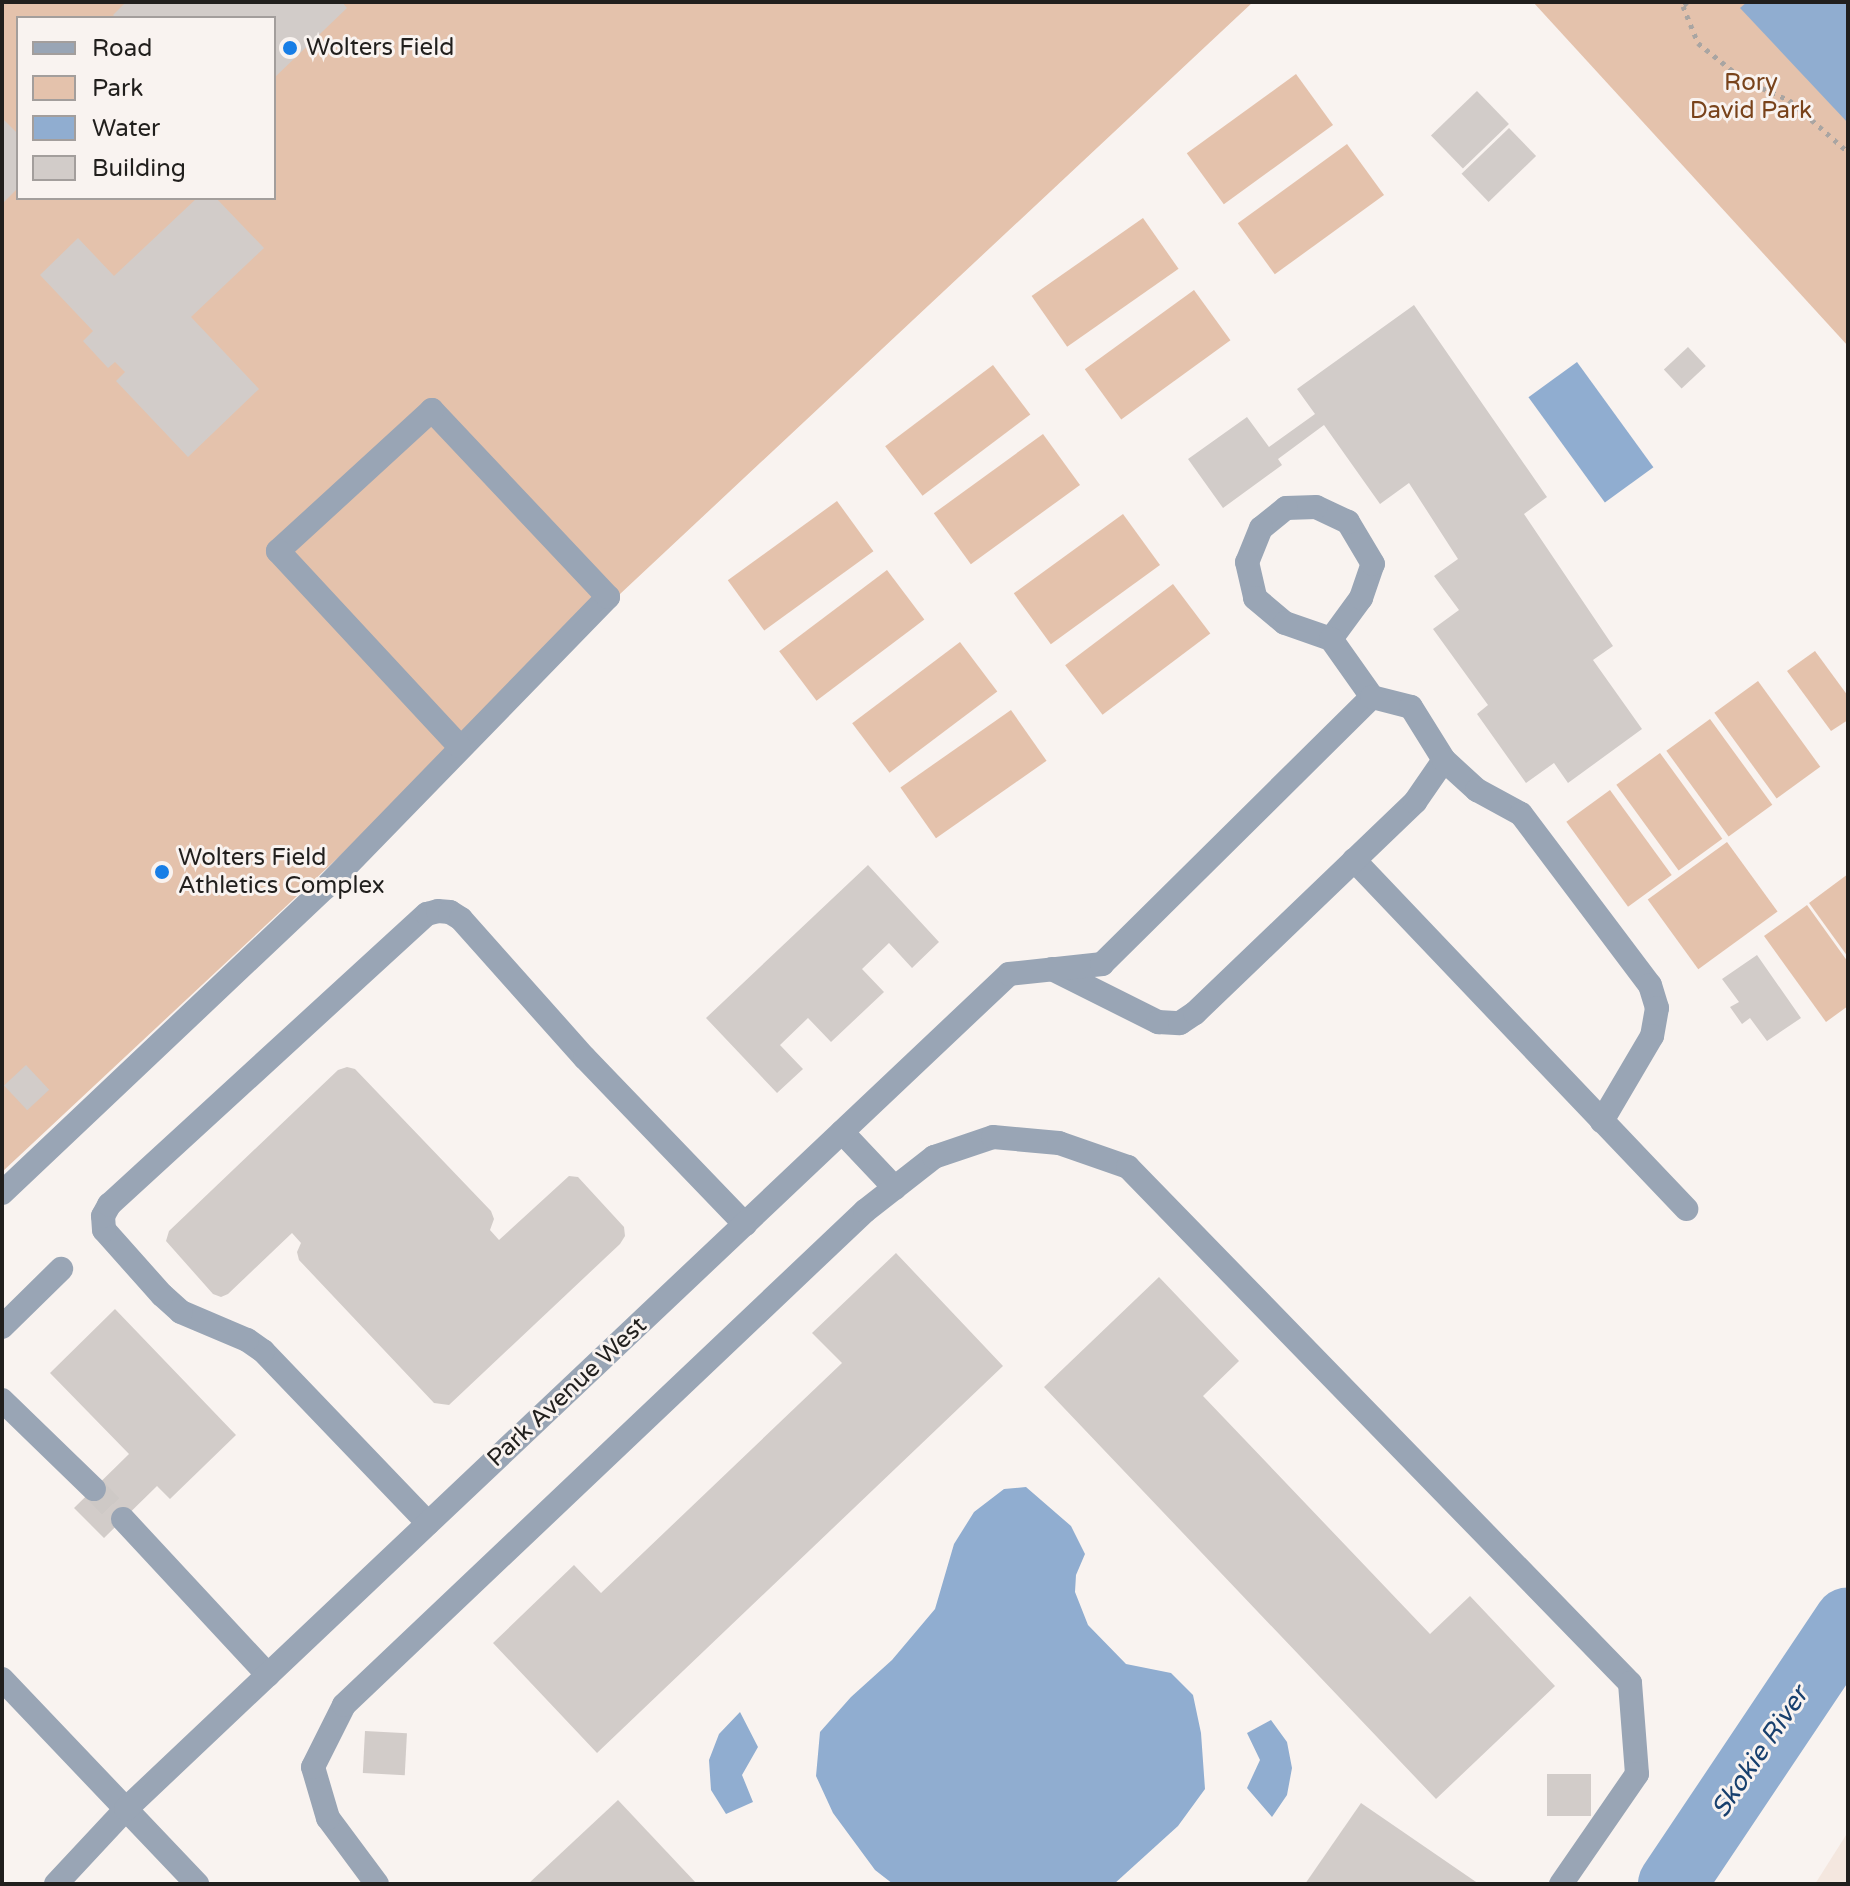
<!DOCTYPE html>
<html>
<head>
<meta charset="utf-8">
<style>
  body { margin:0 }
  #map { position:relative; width:1850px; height:1886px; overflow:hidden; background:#f9f3f0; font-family:"Varela Round",sans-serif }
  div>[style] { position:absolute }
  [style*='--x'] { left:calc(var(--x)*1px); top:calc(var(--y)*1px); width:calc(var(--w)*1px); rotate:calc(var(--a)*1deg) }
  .built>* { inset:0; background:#f4e7df }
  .green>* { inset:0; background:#e4c2ac; transform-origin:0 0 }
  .water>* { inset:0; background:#90add0; transform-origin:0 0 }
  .river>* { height:68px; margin:-34px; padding:0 34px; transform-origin:34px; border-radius:34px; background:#90add0 }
  .building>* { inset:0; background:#d2ccc9; transform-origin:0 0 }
  .minor-tunnel>* { height:24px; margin-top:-12px; transform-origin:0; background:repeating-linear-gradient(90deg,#cec9c6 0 24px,transparent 0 36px) }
  .path>* { height:5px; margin-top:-2.5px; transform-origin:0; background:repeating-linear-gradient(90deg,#a9a5a2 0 4px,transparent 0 10px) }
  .minor>* { height:24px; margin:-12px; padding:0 12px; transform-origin:12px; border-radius:12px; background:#99a5b5 }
  .dots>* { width:22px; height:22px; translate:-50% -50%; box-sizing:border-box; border:4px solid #f9f3f0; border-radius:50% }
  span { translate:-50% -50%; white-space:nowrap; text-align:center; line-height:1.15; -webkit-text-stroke:6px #f9f3f0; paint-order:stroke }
  .poi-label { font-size:24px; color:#211f1d }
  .left { translate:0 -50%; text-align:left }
  .park-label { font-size:24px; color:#79431b }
  .street-label { font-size:24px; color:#211f1d }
  .water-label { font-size:26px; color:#18406e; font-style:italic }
  .frame { position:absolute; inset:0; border:4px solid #211f1d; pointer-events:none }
  .legend { position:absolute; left:16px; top:16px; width:260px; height:184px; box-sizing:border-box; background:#f9f3f0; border:2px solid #a39e9c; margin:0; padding:10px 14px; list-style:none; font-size:24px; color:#211f1d }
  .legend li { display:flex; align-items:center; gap:16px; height:40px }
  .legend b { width:40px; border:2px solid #a39e9c }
</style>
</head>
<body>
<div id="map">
  <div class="built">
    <div style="clip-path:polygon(1848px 1832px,1848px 1884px,1815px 1884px)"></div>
  </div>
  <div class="green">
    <div style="clip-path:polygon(evenodd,2px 2px,1253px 2px,2px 1172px,2px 2px,18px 18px,274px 18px,274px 198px,18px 198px,18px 18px)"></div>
    <div style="clip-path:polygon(1533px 2px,1848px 2px,1848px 346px)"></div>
    <div style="left:1296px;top:74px;width:63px;height:135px;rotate:54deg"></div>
    <div style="left:1347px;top:144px;width:63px;height:135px;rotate:54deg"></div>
    <div style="left:1143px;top:218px;width:62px;height:136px;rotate:55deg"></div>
    <div style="left:1194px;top:290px;width:62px;height:135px;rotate:54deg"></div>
    <div style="left:993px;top:365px;width:62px;height:135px;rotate:53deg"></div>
    <div style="left:1043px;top:434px;width:63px;height:135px;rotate:54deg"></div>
    <div style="left:837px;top:501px;width:62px;height:135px;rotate:54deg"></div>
    <div style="left:1123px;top:514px;width:63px;height:135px;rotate:54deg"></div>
    <div style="left:887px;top:570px;width:62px;height:135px;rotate:53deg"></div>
    <div style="left:1173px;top:584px;width:62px;height:135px;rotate:53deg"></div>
    <div style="left:960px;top:642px;width:62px;height:135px;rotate:53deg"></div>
    <div style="clip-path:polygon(1815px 651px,1848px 696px,1848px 720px,1831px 731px,1787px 671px)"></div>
    <div style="left:1758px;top:681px;width:106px;height:54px;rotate:54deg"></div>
    <div style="left:1011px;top:710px;width:62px;height:135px;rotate:55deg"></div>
    <div style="left:1710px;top:719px;width:106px;height:54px;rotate:54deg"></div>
    <div style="left:1660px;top:753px;width:106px;height:54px;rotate:54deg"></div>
    <div style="left:1610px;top:790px;width:105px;height:54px;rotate:54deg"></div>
    <div style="left:1727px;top:842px;width:86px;height:98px;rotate:54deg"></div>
    <div style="clip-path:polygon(1848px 874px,1848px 957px,1809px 903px)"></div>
    <div style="clip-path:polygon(1807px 905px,1848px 962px,1848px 1006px,1826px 1022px,1764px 936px)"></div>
  </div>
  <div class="water">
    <div style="clip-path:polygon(1747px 2px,1848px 2px,1848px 123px,1740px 8px)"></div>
    <div style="left:1577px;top:362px;width:130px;height:60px;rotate:54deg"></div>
    <div style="clip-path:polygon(1026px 1487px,1071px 1526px,1085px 1554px,1076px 1575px,1075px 1592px,1088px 1625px,1126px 1664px,1171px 1673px,1193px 1695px,1201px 1733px,1205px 1789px,1178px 1826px,1114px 1884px,893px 1884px,875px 1870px,833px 1813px,816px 1776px,820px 1732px,851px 1697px,892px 1660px,935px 1609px,954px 1544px,974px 1512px,1004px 1489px)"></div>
    <div style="clip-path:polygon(740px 1712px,758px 1747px,742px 1775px,753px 1802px,726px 1814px,711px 1790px,709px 1760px,719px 1734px)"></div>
    <div style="clip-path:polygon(1271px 1720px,1287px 1742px,1292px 1768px,1287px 1795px,1272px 1817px,1247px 1788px,1260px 1760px,1247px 1733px)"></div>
  </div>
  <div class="river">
    <div style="--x:1672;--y:1884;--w:316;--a:-56.2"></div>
  </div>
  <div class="building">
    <div style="clip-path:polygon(126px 2px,342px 2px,347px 8px,274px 78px,274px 18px,116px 18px,113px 15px)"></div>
    <div style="left:1477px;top:91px;width:46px;height:64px;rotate:46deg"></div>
    <div style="clip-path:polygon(2px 118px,18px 134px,18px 188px,2px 204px)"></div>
    <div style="left:1509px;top:128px;width:39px;height:66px;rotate:46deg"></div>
    <div style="clip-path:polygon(197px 198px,216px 198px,264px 248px,191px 317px,259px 389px,188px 457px,116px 381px,125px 372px,115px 362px,108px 368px,83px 341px,93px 331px,40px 275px,78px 238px,114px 276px)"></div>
    <div style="clip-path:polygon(1414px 305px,1547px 497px,1524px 514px,1613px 646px,1593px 660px,1642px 729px,1568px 783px,1554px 763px,1526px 783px,1477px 714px,1488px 705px,1433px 629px,1459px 610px,1434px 576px,1458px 559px,1409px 483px,1380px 504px,1324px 425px,1278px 459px,1282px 465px,1223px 508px,1188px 459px,1247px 417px,1269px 447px,1315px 414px,1297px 389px)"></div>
    <div style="left:1688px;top:347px;width:26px;height:33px;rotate:47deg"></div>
    <div style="clip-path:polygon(868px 865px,939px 942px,912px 968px,889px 943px,862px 969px,884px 992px,831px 1042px,808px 1018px,780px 1045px,803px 1069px,777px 1093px,706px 1018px)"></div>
    <div style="clip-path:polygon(1757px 955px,1801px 1018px,1767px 1041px,1750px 1018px,1742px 1024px,1730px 1007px,1739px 1002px,1722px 979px)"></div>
    <div style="left:26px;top:1065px;width:34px;height:30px;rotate:47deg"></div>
    <div style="clip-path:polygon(347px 1067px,355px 1069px,491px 1211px,494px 1219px,490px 1230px,499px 1240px,569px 1176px,578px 1177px,624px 1227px,625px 1236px,620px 1244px,449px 1405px,434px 1403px,299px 1260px,297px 1252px,301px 1243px,292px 1233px,228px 1294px,221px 1297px,213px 1294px,166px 1241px,169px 1231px,338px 1070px)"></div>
    <div style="clip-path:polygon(896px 1253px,1003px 1366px,597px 1753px,493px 1643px,574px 1565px,601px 1593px,842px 1363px,812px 1333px)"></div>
    <div style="clip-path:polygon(1159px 1277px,1239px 1361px,1203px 1396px,1430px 1634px,1470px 1596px,1555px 1686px,1436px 1799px,1044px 1387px)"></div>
    <div style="clip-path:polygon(115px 1309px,236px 1435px,170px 1499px,157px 1486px,104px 1538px,74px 1508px,129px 1454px,50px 1373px)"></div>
    <div style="left:365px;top:1731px;width:42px;height:42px;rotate:3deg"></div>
    <div style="left:1547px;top:1774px;width:44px;height:42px"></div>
    <div style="clip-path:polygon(618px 1800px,697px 1884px,528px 1884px)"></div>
    <div style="clip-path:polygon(1361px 1803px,1479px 1884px,1305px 1884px)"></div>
  </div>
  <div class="minor-tunnel">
    <div style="--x:94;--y:1489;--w:42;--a:46"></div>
  </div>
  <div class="path">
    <div style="--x:1687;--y:2;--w:6;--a:135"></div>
    <div style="--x:1683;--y:6;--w:40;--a:68"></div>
    <div style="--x:1698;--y:43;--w:59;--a:38.8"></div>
    <div style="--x:1744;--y:80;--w:49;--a:24"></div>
    <div style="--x:1789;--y:100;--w:79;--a:41.4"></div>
  </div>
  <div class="minor">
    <div style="--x:1331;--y:639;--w:51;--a:-53.8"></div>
    <div style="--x:1361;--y:598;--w:36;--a:-71"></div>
    <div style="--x:1373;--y:564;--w:49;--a:-120.8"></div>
    <div style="--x:1348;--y:522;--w:35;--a:-155"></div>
    <div style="--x:1316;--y:507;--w:30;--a:178"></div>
    <div style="--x:1286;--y:508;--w:32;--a:141"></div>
    <div style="--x:1261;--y:528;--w:37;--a:112"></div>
    <div style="--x:1247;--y:562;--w:37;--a:77"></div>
    <div style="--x:1255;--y:598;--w:39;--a:40"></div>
    <div style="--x:1285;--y:623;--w:49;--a:19.2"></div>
    <div style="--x:1331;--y:639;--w:71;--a:54.7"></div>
    <div style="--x:1354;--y:860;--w:482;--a:46.4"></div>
    <div style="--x:1052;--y:969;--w:119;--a:26.6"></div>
    <div style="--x:1158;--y:1022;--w:22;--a:3"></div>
    <div style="--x:1180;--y:1023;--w:18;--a:-34"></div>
    <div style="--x:1195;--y:1013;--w:305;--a:-43.8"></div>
    <div style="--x:1415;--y:802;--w:51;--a:-55.4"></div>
    <div style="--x:842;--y:1132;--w:77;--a:46.6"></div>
    <div style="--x:2;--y:1193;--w:444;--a:-43.4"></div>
    <div style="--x:325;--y:888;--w:406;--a:-45.8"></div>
    <div style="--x:608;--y:597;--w:257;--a:-133.3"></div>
    <div style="--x:432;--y:410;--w:209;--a:137.5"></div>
    <div style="--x:278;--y:551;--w:266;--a:47.1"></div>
    <div style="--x:2;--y:1327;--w:83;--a:-44.5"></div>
    <div style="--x:2;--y:1400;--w:128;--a:44.1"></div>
    <div style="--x:123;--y:1519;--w:213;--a:47.1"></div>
    <div style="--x:428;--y:1523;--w:238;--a:-133.8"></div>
    <div style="--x:263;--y:1351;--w:19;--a:-145"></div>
    <div style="--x:247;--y:1340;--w:72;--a:-157"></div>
    <div style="--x:181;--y:1312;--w:25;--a:-138"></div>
    <div style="--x:162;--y:1295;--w:87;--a:-131.7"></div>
    <div style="--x:104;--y:1230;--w:14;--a:-94"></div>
    <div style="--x:103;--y:1216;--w:13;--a:-61"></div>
    <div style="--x:109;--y:1205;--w:431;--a:-42.5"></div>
    <div style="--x:427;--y:914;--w:11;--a:-15"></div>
    <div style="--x:438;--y:911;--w:12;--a:5"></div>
    <div style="--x:450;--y:912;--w:13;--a:32"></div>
    <div style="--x:461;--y:919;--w:186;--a:48.3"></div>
    <div style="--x:585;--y:1058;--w:231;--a:46.1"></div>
    <div style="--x:2;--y:1679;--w:283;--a:46.4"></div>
    <div style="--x:56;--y:1884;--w:103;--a:-47"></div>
    <div style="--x:126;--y:1809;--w:1215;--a:-43.4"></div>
    <div style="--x:1009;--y:974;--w:94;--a:-6.1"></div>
    <div style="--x:1102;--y:964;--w:380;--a:-44.7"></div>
    <div style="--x:1372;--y:697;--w:40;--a:14.4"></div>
    <div style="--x:1411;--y:707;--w:62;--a:58.1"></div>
    <div style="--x:1444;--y:760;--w:45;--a:42.3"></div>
    <div style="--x:1477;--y:790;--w:50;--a:28.6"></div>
    <div style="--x:1521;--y:814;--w:214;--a:53"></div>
    <div style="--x:1650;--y:985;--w:24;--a:73"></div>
    <div style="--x:1657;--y:1008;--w:28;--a:100"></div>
    <div style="--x:1652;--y:1036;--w:99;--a:120.5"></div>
    <div style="--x:377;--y:1884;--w:82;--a:-126.6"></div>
    <div style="--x:328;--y:1818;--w:53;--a:-106.4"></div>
    <div style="--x:313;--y:1767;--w:69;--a:-63.4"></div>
    <div style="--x:344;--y:1705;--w:718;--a:-43.48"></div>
    <div style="--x:865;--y:1211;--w:88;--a:-38"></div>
    <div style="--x:934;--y:1157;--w:62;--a:-18.7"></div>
    <div style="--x:993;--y:1137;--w:66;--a:5.2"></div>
    <div style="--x:1059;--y:1143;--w:73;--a:19.2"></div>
    <div style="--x:1128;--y:1167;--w:720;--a:45.79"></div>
    <div style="--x:1630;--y:1683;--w:91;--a:85.6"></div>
    <div style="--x:1637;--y:1774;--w:134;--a:124.6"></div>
  </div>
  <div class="dots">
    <div style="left:290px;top:48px;background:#187ee6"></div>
    <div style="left:162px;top:872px;background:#187ee6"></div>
  </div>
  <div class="poi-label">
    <span class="left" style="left:306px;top:48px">Wolters Field</span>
    <span class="left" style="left:178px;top:872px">Wolters Field<br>Athletics Complex</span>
  </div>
  <div class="park-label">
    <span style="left:1751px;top:97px">Rory<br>David Park</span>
  </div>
  <div class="street-label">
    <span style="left:567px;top:1392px;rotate:-43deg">Park Avenue West</span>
  </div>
  <div class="water-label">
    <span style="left:1760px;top:1752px;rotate:-56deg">Skokie River</span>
  </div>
  <div class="frame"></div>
  <ul class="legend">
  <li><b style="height:10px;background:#99a5b5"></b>Road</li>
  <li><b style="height:22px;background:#e4c2ac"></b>Park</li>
  <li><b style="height:22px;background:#90add0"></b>Water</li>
  <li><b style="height:22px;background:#d2ccc9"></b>Building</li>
  </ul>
</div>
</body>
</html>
